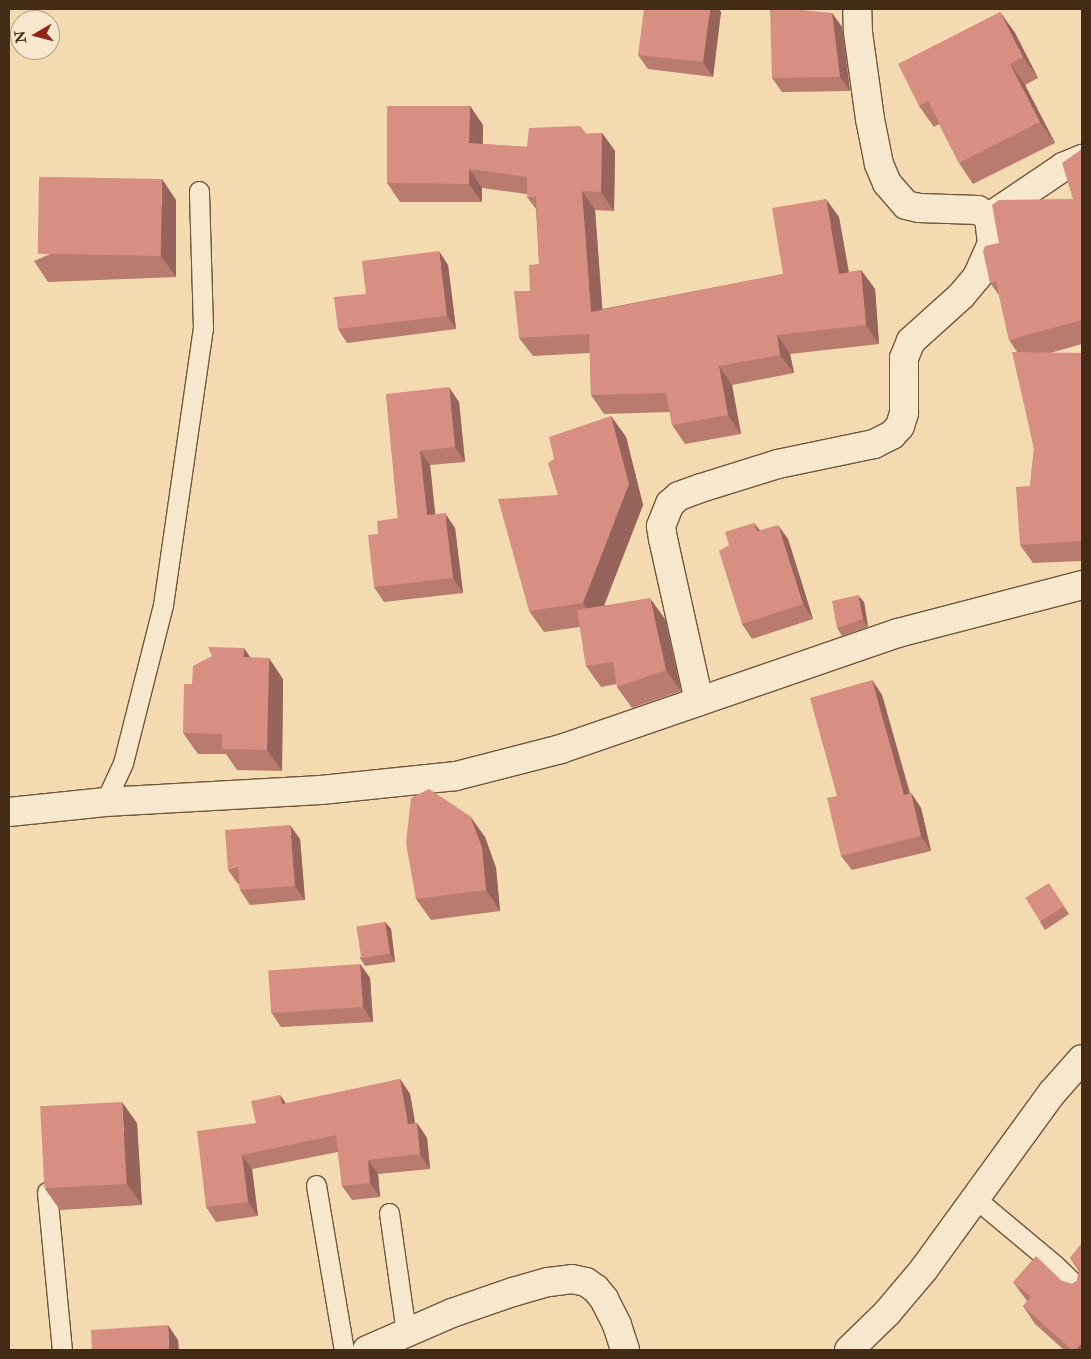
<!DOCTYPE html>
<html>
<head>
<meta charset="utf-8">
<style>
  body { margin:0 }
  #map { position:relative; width:1091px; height:1359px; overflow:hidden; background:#f3dab1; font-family:"IM FELL Double Pica",serif }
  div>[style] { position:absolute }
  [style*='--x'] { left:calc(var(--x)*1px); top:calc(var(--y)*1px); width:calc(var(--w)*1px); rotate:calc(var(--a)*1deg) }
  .roads { filter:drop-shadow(1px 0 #6f573c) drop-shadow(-1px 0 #6f573c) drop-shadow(0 1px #6f573c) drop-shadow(0 -1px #6f573c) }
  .lane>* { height:19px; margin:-9.5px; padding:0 9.5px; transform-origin:9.5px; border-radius:9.5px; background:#f7e7cc }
  .street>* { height:28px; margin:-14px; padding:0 14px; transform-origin:14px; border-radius:14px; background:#f7e7cc }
  .wall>* { inset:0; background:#b87b6e }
  .shaded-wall>* { inset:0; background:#96645a }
  .building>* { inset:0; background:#d68f80; transform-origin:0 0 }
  span { translate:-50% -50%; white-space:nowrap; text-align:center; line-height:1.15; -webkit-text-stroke:4.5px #f7e7cc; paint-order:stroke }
  .frame { position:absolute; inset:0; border:10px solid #432b15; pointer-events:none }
  .north { position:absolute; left:10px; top:10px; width:50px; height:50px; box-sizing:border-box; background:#f7e7cc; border:1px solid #af9c83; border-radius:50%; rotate:262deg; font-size:14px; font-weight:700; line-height:20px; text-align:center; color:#432b15 }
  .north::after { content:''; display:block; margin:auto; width:18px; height:22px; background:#8f2418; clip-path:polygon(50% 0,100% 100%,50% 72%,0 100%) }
</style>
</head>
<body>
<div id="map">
  <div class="roads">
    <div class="lane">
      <div style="--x:105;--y:802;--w:43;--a:-65.2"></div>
      <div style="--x:123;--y:763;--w:163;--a:-75.8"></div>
      <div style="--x:163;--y:605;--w:280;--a:-81.8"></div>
      <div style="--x:203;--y:328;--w:137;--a:-91.7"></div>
      <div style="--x:316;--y:1185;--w:167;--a:80.4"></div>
      <div style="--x:47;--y:1192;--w:159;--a:84.6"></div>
      <div style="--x:976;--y:1199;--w:103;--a:39.9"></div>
      <div style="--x:1055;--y:1265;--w:37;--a:44"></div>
      <div style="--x:389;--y:1213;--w:120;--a:81.9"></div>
    </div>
    <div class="street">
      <div style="--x:989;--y:217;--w:89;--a:-34"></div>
      <div style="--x:1063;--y:167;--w:21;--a:-23"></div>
      <div style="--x:699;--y:701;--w:166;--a:-102.5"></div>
      <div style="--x:663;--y:539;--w:13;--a:-99"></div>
      <div style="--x:661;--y:526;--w:24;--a:-68"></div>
      <div style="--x:670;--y:504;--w:12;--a:-42"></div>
      <div style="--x:679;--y:496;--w:23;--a:-20"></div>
      <div style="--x:701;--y:488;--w:81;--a:-17.3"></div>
      <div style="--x:778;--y:464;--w:98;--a:-11.8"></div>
      <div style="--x:874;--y:444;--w:20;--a:-27"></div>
      <div style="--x:892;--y:435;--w:12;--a:-48"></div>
      <div style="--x:900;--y:426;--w:14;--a:-73"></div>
      <div style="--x:904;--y:413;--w:55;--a:-90"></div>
      <div style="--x:904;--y:358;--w:18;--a:-68"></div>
      <div style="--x:911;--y:341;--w:67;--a:-42"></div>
      <div style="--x:961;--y:296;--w:25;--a:-50"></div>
      <div style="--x:977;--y:277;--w:37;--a:-66"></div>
      <div style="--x:992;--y:243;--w:26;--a:-97"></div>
      <div style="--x:989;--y:217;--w:13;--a:-148"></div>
      <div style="--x:978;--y:210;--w:59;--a:-178.1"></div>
      <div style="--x:919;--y:208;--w:13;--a:-167"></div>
      <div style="--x:906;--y:205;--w:29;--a:-131"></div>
      <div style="--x:887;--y:183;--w:21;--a:-113"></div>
      <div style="--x:879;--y:164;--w:46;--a:-101.3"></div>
      <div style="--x:870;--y:119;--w:88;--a:-97.9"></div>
      <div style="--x:858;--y:32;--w:23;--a:-92"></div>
      <div style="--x:9;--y:812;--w:97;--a:-5.9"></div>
      <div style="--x:105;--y:802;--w:216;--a:-3.2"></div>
      <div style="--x:321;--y:790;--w:136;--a:-5.9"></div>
      <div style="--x:456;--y:776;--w:108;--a:-14.4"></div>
      <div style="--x:561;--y:749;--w:356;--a:-19"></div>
      <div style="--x:898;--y:633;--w:190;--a:-14.6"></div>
      <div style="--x:367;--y:1350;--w:93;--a:-23.5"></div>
      <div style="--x:452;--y:1313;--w:65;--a:-19"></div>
      <div style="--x:513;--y:1292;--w:37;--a:-16"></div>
      <div style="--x:549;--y:1282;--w:23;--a:-7"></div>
      <div style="--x:572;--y:1279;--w:14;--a:12"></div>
      <div style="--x:586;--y:1282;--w:12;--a:35"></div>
      <div style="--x:596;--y:1289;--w:13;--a:51"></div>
      <div style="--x:604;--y:1299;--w:29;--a:63"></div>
      <div style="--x:617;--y:1325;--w:26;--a:72"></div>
      <div style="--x:849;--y:1350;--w:53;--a:-44.2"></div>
      <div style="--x:887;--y:1313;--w:57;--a:-49.9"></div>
      <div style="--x:924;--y:1269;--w:218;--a:-54"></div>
      <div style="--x:1052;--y:1093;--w:45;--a:-48.6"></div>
    </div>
  </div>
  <div class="wall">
    <div style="clip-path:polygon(721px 12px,713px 77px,648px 69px,638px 55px)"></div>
    <div style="clip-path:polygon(1000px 12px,1015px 33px,1038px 78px,1025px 85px,1055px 143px,973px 184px,959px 163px,939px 124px,934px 127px,919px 106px)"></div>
    <div style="clip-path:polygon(832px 13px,842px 27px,850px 91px,782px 92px,772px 78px)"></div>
    <div style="clip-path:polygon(470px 106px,483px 125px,483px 144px,527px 147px,580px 126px,586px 134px,602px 133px,615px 151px,614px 211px,595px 210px,602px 309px,783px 274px,839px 217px,849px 272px,861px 270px,875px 289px,879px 344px,790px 354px,794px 373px,732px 385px,741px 434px,685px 444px,672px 425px,670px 412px,604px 414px,591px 395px,590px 353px,533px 356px,519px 338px,530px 291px,539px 264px,536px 209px,527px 197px,527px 194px,482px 188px,482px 202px,400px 202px,387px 183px)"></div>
    <div style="clip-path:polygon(1082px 149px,1082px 344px,1050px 353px,1082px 353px,1082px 561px,1033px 563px,1020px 545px,1030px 486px,1034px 449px,1017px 352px,1009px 340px,999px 295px,990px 283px,999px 243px,1073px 199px)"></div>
    <div style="clip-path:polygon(176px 200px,176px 277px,48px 282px,34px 261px)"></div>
    <div style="clip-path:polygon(448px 265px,456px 329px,347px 343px,338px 329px,366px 294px)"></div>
    <div style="clip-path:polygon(386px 394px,459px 402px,465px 462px,430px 465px,435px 514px,455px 528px,463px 593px,384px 602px,374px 587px,378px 534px,398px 518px)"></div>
    <div style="clip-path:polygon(611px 416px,626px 437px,643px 505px,604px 605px,665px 619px,681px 691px,632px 708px,617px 687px,617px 684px,601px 687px,586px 666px,580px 627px,544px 632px,529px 611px,558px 495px)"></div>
    <div style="clip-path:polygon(754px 523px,760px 530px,788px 539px,813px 619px,752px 639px,742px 624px,729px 545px)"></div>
    <div style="clip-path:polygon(864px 602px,868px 627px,842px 636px,837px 628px)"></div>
    <div style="clip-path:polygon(250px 657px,283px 679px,282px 771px,237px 770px,226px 754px,198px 754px,183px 733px,192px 684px)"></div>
    <div style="clip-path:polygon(872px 680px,882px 695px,910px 793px,911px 793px,921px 808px,931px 851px,852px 870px,841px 856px,837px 796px)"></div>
    <div style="clip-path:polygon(485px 837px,496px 868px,500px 911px,431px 920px,416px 899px)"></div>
    <div style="clip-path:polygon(300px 839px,305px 900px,250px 905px,240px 890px,239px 883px,238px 884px,228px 870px)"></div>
    <div style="clip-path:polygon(1054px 891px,1069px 914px,1045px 930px,1040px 922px)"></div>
    <div style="clip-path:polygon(385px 922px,391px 929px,395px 962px,365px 966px,360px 958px)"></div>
    <div style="clip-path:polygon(360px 964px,370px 978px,373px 1022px,281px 1027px,271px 1012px)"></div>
    <div style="clip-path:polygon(400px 1079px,410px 1094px,415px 1124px,417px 1123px,427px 1138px,430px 1169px,378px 1174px,380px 1197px,352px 1200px,342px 1186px,338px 1152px,252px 1169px,258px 1216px,216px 1222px,206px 1207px,256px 1123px,280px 1095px,286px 1104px)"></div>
    <div style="clip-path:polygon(137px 1123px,142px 1205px,60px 1210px,45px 1189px)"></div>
    <div style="clip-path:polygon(1082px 1243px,1082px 1350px,1064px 1350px,1035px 1324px,1023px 1306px,1027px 1301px,1013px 1282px,1062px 1281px,1072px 1284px,1077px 1281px,1079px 1271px,1070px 1258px)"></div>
  </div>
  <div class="shaded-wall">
    <div style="clip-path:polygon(710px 9px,719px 9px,721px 12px,713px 77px,703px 62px)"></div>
    <div style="clip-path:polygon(1000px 12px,1015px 33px,1038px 78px,1023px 57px)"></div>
    <div style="clip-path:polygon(832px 13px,842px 27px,850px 91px,840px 77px)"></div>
    <div style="clip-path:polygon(1010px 64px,1025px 85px,1055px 143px,1040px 122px)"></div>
    <div style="clip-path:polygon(470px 106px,483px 125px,482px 162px,469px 143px)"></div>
    <div style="clip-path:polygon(602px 133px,615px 151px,614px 211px,601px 192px)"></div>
    <div style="clip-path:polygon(469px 169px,482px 188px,482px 202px,469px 184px)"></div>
    <div style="clip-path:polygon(162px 179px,176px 200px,176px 277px,161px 256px)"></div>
    <div style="clip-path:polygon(582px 191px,595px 210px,604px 330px,591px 312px)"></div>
    <div style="clip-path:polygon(826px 199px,839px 217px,852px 292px,839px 274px)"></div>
    <div style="clip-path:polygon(439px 251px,448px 265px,456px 329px,447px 316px)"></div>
    <div style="clip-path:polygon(861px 270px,875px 289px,879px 344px,866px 325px)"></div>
    <div style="clip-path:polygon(777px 335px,790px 354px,794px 373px,780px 355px)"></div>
    <div style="clip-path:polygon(719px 366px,732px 385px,741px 434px,728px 415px)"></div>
    <div style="clip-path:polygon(449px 387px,459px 402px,465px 462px,455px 447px)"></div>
    <div style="clip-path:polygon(611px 416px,626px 437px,643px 505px,597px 624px,583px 603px)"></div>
    <div style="clip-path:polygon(420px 451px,430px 465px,437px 530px,427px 515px)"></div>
    <div style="clip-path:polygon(445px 513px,455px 528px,463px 593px,453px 578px)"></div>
    <div style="clip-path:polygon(754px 523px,764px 537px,757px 531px)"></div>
    <div style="clip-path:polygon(778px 525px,788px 539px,813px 619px,803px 604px)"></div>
    <div style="clip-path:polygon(858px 595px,864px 602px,868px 627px,863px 619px)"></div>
    <div style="clip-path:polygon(650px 598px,665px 619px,681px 691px,666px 670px)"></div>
    <div style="clip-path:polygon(244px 648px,258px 669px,243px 657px)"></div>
    <div style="clip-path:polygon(269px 658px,283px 679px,282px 771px,267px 750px)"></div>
    <div style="clip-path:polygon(872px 680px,882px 695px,914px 809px,904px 795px)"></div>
    <div style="clip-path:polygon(911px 793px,921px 808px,931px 851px,921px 836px)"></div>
    <div style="clip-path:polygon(470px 816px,485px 837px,496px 868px,500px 911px,486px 890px)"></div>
    <div style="clip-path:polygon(290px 825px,300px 839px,305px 900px,295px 886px)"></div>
    <div style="clip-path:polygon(385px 922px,391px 929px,395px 962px,390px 954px)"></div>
    <div style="clip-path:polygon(360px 964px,370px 978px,373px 1022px,363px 1007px)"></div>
    <div style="clip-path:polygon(400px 1079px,410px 1094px,418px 1139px,408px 1124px)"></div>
    <div style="clip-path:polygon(280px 1095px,290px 1109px,282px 1104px)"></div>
    <div style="clip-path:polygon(122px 1102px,137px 1123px,142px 1205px,127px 1184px)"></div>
    <div style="clip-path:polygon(417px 1123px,427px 1138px,430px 1169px,420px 1154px)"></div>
    <div style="clip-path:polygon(242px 1155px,252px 1169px,258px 1216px,248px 1202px)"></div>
    <div style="clip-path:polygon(368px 1160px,378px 1174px,380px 1197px,370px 1183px)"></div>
    <div style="clip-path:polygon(168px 1325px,178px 1340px,179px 1350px,169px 1350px)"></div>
    <div style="clip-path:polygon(1082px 1343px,1082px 1350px,1076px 1350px)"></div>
  </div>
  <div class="building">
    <div style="clip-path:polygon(644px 9px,710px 9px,703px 62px,638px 55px)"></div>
    <div style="clip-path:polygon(770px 9px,791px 9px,832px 13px,840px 77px,772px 78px)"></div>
    <div style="clip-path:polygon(1000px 12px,1023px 57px,1010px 64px,1040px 122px,959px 163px,928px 101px,919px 106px,898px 64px)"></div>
    <div style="clip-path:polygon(387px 106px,470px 106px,469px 143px,527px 147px,529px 128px,580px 126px,586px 134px,602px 133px,601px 192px,582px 191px,591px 312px,783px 274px,772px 208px,826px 199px,839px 274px,861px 270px,866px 325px,777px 335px,780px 355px,719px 366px,728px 415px,672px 425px,666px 393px,591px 395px,589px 334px,519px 338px,514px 291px,530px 291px,529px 265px,539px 264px,536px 197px,527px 197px,527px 177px,469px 169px,469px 184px,387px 183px)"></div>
    <div style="clip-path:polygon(1082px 149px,1082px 320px,1009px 340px,996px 281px,990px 283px,983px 251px,985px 246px,999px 243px,992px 205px,999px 200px,1073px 199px,1062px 163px)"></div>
    <div style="left:162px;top:179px;width:77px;height:123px;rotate:91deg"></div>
    <div style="clip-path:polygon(439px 251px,447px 316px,338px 329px,334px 297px,366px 294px,362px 261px)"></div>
    <div style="clip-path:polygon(1012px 352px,1082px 353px,1082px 541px,1020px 545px,1016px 487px,1030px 486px,1034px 449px)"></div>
    <div style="clip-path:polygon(449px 387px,455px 447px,420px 451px,427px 515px,445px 513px,453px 578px,374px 587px,368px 535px,378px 534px,377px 521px,398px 518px,386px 394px)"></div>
    <div style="clip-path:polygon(611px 416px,629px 484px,583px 603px,529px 611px,498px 499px,558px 495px,548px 463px,554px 459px,549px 437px)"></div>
    <div style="clip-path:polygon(754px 523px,757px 531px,778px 525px,803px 604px,742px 624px,719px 551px,729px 545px,725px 532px)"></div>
    <div style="clip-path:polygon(858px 595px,863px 619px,837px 628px,832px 601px)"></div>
    <div style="clip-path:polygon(650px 598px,666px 670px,617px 687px,613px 662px,586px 666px,577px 610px)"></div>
    <div style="clip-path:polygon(208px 647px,244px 648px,243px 657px,269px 658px,267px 750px,222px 749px,222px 734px,183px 733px,184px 684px,192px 684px,193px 666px,212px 656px)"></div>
    <div style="clip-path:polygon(872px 680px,904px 795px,911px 793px,921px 836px,841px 856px,827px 798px,837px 796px,810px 698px)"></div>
    <div style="clip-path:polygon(429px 789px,470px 816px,482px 847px,486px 890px,416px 899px,406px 843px,411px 798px)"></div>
    <div style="clip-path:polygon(290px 825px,295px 886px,240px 890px,238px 865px,228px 870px,225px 830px)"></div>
    <div style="left:1049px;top:883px;width:28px;height:28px;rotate:58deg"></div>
    <div style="left:385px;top:922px;width:32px;height:29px;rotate:81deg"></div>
    <div style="left:360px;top:964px;width:43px;height:92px;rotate:86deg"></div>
    <div style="clip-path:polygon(400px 1079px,408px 1124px,417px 1123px,420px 1154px,368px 1160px,370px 1183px,342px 1186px,336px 1135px,242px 1155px,248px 1202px,206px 1207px,197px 1131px,256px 1123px,251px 1101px,280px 1095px,282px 1104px)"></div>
    <div style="left:122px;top:1102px;width:82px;height:82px;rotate:87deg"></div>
    <div style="clip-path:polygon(1082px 1243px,1082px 1343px,1076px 1350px,1072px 1350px,1023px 1306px,1031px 1297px,1013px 1282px,1036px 1256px,1062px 1281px,1072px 1284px,1077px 1281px,1080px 1269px,1070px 1258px)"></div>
    <div style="clip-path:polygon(168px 1325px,169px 1350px,92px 1350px,91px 1330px)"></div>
  </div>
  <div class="frame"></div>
  <div class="north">N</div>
</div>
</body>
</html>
